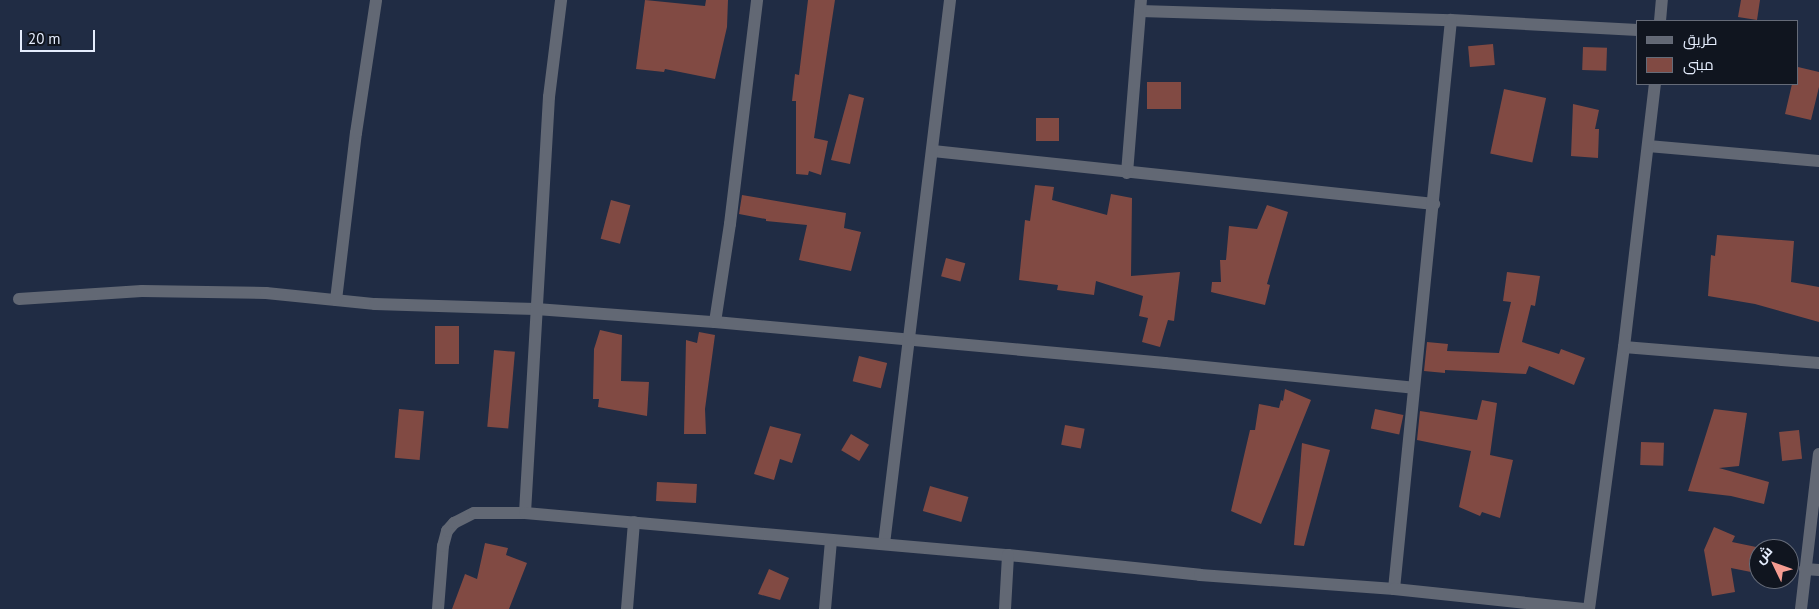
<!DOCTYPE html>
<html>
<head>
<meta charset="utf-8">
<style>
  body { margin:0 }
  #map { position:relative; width:1819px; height:609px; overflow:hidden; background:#202c44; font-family:"PT Sans",Cairo,sans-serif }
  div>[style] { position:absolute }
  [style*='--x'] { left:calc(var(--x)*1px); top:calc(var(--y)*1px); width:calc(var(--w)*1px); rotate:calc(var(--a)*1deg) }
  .building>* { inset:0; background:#814a43; transform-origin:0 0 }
  .minor>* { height:12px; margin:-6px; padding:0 6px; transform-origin:6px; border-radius:6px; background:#626874 }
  span { translate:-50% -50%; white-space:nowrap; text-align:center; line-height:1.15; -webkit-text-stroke:4px #10151f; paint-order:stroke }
  .legend { position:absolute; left:1636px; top:20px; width:162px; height:65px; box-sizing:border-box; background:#10151f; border:1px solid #656b78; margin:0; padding:6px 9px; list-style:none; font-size:15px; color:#e5edfd }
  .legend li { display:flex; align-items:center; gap:10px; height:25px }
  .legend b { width:25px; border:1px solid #656b78 }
  .north { position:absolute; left:1749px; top:539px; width:50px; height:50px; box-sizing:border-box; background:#10151f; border:1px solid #656b78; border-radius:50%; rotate:312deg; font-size:14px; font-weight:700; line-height:20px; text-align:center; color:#e5edfd }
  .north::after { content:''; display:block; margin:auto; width:18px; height:22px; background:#f59c91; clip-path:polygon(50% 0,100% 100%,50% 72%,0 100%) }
  .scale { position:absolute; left:20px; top:30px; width:75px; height:22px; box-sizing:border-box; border:2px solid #e5edfd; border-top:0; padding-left:6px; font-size:15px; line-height:18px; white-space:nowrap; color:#e5edfd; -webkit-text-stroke:4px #10151f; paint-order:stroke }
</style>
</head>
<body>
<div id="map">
  <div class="building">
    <div style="clip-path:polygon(645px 0,705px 6px,706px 0,728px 0,727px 27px,715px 79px,665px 69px,664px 72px,636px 69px)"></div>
    <div style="clip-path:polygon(808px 0,835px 0,814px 138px,828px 141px,821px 175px,809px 171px,808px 175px,796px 174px,796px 101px,792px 101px,795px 74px,799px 75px)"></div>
    <div style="clip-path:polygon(1741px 0,1760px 0,1757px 20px,1738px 17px)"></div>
    <div style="left:1493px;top:44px;width:21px;height:25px;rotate:85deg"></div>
    <div style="left:1583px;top:47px;width:24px;height:23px;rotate:2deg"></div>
    <div style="clip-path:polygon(1798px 67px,1819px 72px,1819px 87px,1811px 120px,1785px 114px,1792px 84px,1798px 84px)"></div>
    <div style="left:1147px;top:82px;width:34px;height:27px"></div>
    <div style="left:1504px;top:89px;width:43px;height:66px;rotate:12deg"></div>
    <div style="clip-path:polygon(849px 94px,864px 98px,850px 164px,831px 160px)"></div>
    <div style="clip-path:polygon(1573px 104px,1599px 110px,1595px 129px,1599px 129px,1598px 158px,1571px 156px)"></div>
    <div style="left:1036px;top:118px;width:23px;height:23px"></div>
    <div style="clip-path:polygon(1035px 185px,1054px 187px,1052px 200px,1107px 215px,1111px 194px,1132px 198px,1131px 276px,1180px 272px,1174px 321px,1168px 320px,1160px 347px,1142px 342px,1148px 318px,1139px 316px,1143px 296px,1096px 281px,1094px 295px,1057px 290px,1058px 285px,1019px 280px,1025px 220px,1030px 221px)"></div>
    <div style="clip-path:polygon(742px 195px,846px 213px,844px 228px,861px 232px,851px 271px,799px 260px,807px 225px,766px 221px,766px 219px,739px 214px)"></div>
    <div style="left:611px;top:200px;width:20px;height:40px;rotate:15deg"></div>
    <div style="clip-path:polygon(1267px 205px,1288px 212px,1267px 284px,1270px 285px,1265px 305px,1211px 292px,1212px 282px,1221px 282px,1220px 260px,1226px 260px,1229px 226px,1257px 229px)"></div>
    <div style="clip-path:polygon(1717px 235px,1794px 241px,1791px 282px,1819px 287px,1819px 322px,1755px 304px,1708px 296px,1711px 255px,1715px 256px)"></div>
    <div style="left:946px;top:258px;width:20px;height:19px;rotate:15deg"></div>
    <div style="clip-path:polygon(1507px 272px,1540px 276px,1535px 306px,1531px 305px,1522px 342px,1559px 354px,1561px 349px,1585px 358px,1574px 385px,1529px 366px,1526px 374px,1445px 370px,1445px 373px,1424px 371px,1427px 342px,1448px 344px,1447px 351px,1499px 353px,1511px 302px,1503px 301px)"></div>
    <div style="left:435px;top:326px;width:24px;height:38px"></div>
    <div style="clip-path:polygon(600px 330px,622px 335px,621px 381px,649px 382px,647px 416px,598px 407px,599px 399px,593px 399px,594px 349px)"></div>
    <div style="clip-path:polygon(699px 332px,715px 335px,705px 409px,706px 434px,684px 434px,686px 340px,697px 343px)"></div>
    <div style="left:494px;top:350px;width:21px;height:77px;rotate:5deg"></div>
    <div style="left:859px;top:356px;width:29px;height:26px;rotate:14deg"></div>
    <div style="clip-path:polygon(1285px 389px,1311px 400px,1261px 524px,1231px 511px,1250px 430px,1255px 430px,1259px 404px,1279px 408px,1281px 400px,1283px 401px)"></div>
    <div style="clip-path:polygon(1482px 400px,1497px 403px,1490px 455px,1513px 460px,1500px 518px,1482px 512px,1480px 516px,1459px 507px,1471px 451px,1417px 440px,1420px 411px,1477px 420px)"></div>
    <div style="left:399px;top:409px;width:25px;height:49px;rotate:5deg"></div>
    <div style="left:1375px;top:409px;width:29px;height:20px;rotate:12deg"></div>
    <div style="clip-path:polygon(1714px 409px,1747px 413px,1739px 466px,1719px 468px,1769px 482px,1764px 504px,1731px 496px,1688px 491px)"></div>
    <div style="left:1065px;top:425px;width:20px;height:20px;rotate:11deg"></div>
    <div style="clip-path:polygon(770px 426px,801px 434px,792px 463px,780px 459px,774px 480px,754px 474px)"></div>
    <div style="left:1799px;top:430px;width:29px;height:20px;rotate:84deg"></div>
    <div style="left:851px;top:434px;width:21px;height:19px;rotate:31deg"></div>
    <div style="left:1641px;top:442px;width:23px;height:23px;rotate:2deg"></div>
    <div style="clip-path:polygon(1302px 443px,1330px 450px,1304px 546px,1294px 545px)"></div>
    <div style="left:657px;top:482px;width:40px;height:19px;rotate:3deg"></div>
    <div style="left:930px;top:486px;width:40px;height:26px;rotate:16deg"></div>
    <div style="clip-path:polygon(1714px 527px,1735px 536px,1732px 542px,1761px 548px,1759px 549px,1756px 573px,1731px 568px,1735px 592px,1712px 596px,1704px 550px)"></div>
    <div style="clip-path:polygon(485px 543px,508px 548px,506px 555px,527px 563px,509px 609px,452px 609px,465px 574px,477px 579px)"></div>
    <div style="clip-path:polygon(769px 569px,789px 578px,780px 600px,758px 594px)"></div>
  </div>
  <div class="minor">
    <div style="--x:1140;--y:11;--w:311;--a:1.7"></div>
    <div style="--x:1451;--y:20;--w:187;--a:3.1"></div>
    <div style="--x:1660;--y:21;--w:21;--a:-85"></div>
    <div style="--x:1648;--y:146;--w:172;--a:5"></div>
    <div style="--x:933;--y:151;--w:504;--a:6.04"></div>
    <div style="--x:1127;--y:173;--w:174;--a:-85.4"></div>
    <div style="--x:19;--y:299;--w:123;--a:-3.7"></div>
    <div style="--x:142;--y:291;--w:124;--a:0.9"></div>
    <div style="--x:266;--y:293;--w:110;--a:5.8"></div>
    <div style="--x:375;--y:304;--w:161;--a:1.8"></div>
    <div style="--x:536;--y:309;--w:179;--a:4.2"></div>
    <div style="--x:715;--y:322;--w:452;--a:5.2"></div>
    <div style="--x:1165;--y:363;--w:250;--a:5.7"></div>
    <div style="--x:336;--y:300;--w:168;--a:-83.2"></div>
    <div style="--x:356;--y:133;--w:134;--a:-81.4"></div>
    <div style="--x:715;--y:322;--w:99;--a:-81.3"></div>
    <div style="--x:730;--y:224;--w:226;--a:-83.1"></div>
    <div style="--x:1624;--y:347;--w:196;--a:4.7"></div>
    <div style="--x:525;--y:513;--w:417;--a:-86.7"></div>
    <div style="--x:549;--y:97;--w:98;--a:-82.9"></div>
    <div style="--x:884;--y:544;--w:548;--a:-83.08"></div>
    <div style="--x:1805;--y:569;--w:14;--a:4"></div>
    <div style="--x:1394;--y:589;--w:572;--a:-84.28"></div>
    <div style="--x:438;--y:609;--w:63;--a:-85.5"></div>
    <div style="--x:443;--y:546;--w:16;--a:-75"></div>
    <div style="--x:447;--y:531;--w:11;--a:-49"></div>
    <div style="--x:454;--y:523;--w:22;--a:-27"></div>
    <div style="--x:474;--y:513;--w:51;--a:0"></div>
    <div style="--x:525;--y:513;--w:485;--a:5"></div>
    <div style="--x:1008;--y:555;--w:193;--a:5.9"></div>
    <div style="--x:1200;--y:575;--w:195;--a:4.1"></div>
    <div style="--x:1394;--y:589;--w:191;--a:6"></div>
    <div style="--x:627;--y:609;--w:87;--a:-85.4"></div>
    <div style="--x:825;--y:609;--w:69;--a:-85"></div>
    <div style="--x:1005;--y:609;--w:54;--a:-86.8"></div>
    <div style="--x:1589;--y:609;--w:264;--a:-82.4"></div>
    <div style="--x:1624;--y:347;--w:265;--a:-83.3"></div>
    <div style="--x:1801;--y:609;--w:156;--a:-83.4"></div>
  </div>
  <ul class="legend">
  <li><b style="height:6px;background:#626874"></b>طريق</li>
  <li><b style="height:14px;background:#814a43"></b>مبنى</li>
  </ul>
  <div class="north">ش</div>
  <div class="scale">20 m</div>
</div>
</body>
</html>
